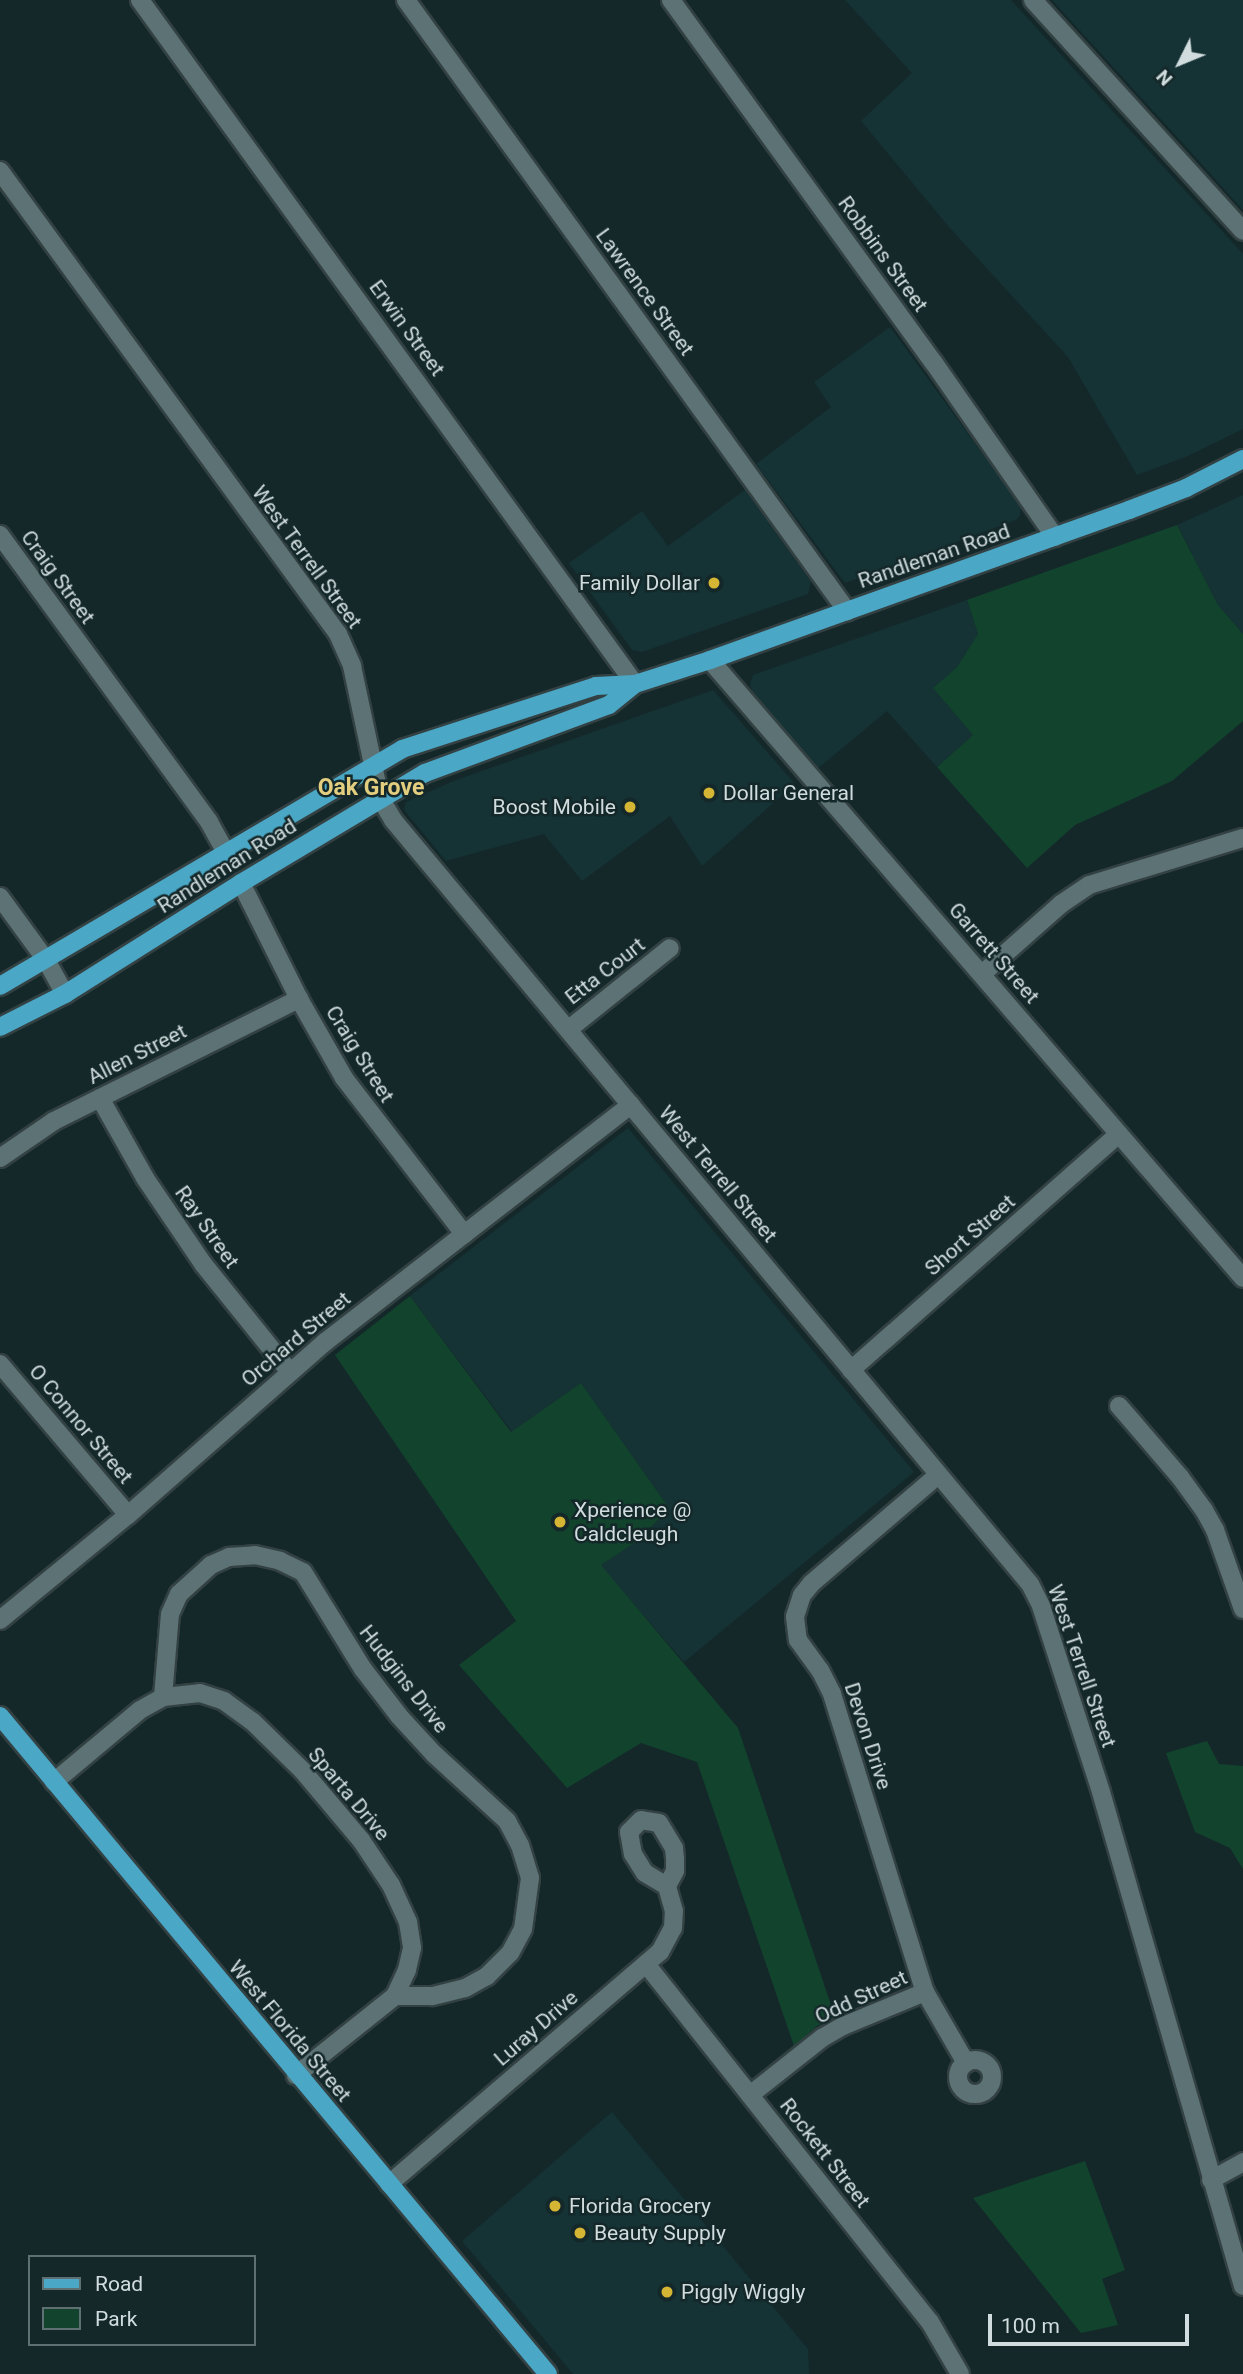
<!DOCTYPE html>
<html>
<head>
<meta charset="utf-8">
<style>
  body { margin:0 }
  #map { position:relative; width:1243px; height:2374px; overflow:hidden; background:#14282a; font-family:Roboto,sans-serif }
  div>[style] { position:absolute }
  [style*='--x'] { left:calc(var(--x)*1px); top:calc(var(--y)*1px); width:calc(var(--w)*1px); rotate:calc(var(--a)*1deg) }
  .built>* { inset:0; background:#153235 }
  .green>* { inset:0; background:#12432d }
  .roads { filter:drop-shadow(2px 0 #334143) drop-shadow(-2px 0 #334143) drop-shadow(0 2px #334143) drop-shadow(0 -2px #334143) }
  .minor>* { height:18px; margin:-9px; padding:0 9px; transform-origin:9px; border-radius:9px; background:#5c7274 }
  .minor>.ring { margin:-9px; padding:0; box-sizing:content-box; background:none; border:18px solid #5c7274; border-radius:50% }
  .major>* { height:18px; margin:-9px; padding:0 9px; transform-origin:9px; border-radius:9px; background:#4aa7c6 }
  .dots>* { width:19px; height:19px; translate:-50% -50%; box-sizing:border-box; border:4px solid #14282a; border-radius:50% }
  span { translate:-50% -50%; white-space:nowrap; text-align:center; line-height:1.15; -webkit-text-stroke:5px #14282a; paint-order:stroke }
  .street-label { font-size:21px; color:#d0dcdd }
  .poi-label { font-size:21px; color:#d0dcdd }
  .right { translate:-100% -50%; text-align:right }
  .left { translate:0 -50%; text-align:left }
  .neighbourhood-label { font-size:23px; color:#e3ce80; font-weight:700 }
  .legend { position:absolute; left:28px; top:2255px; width:228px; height:91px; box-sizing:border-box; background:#14282a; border:2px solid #5f7072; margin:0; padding:9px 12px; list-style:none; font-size:21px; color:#d0dcdd }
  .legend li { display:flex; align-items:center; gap:14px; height:35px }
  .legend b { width:35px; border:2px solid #5f7072 }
  .north { position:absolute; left:1145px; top:28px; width:70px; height:70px; -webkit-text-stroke:5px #14282a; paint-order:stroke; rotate:227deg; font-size:19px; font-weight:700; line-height:28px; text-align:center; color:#d0dcdd }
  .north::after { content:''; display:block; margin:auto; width:24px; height:32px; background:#d0dcdd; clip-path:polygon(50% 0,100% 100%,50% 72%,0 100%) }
  .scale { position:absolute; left:988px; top:2314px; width:201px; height:32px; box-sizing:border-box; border:4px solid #d0dcdd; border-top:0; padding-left:9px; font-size:21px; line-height:24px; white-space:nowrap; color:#d0dcdd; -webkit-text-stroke:5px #14282a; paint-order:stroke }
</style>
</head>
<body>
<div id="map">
  <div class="built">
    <div style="clip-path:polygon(845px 0,1011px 0,1243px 254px,1243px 429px,1190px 455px,1137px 475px,1068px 357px,949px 227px,861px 121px,912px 73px)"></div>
    <div style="clip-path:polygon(1052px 0,1243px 0,1243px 210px,1188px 149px)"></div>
    <div style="clip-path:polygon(890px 327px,1021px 506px,1020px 515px,1016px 520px,845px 583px,756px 464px,831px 407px,814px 382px)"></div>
    <div style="clip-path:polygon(745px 490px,811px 582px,808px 594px,642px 652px,632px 650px,569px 563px,642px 511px,668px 546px)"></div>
    <div style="clip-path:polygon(1243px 495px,1243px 634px,1218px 605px,1177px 525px)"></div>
    <div style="clip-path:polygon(967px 600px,978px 634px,957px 667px,934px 688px,973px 735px,937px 767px,887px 711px,817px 769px,753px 694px,750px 684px,753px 675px)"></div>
    <div style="clip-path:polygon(713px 690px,795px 784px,702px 866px,670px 816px,582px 881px,544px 834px,446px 861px,404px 810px,406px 802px,456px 780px)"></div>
    <div style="clip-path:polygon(628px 1128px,914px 1472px,684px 1662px,600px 1565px,639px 1540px,669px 1508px,581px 1383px,512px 1432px,410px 1296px)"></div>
    <div style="clip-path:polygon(612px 2112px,808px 2349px,809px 2374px,573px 2374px,462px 2241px)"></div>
  </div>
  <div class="green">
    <div style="clip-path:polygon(1177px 525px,1218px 605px,1243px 634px,1243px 721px,1172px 781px,1075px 825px,1027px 868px,937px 767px,973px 735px,933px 688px,957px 667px,978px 634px,967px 600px)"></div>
    <div style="clip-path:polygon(410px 1296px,511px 1432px,581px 1383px,669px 1508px,639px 1540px,601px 1565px,738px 1728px,835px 2017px,817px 2026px,794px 2046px,697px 1762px,641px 1743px,567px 1788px,459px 1665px,516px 1621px,335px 1355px)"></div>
    <div style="clip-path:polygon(1207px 1741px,1219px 1764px,1243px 1766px,1243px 1869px,1230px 1848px,1195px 1832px,1166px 1753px)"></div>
    <div style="clip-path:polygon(1085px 2161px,1125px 2270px,1102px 2279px,1118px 2325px,1081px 2333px,973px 2198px)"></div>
  </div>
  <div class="roads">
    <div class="minor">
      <div style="--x:140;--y:0;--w:844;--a:54.11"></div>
      <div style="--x:406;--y:0;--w:754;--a:54.18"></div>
      <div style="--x:671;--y:0;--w:448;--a:54.1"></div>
      <div style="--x:934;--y:363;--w:212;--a:55.2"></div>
      <div style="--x:1033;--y:0;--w:312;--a:47.7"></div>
      <div style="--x:0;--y:171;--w:573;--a:53.87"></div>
      <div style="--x:338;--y:634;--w:35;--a:66"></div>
      <div style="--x:352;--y:666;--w:135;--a:78"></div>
      <div style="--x:380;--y:798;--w:26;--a:59"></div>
      <div style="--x:393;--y:820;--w:995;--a:50.18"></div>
      <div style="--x:1030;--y:1584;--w:25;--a:63"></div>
      <div style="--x:1041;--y:1606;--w:195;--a:72.1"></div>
      <div style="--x:1101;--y:1792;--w:514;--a:73.96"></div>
      <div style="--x:0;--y:535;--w:355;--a:53.9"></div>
      <div style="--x:209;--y:822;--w:33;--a:61"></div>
      <div style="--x:710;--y:660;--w:816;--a:49.22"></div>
      <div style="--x:241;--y:883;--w:130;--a:63.4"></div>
      <div style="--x:299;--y:999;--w:91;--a:60.3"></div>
      <div style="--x:344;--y:1078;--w:197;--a:52.4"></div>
      <div style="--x:0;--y:897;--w:78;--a:53.9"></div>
      <div style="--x:46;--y:960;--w:39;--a:61"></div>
      <div style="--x:982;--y:974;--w:106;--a:-41.5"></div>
      <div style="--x:1061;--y:904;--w:34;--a:-34"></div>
      <div style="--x:1089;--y:885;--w:161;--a:-17"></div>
      <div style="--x:569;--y:1029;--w:129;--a:-38.7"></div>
      <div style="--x:100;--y:1098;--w:92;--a:60.6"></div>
      <div style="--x:145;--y:1178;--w:105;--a:55.9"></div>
      <div style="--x:204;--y:1265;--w:137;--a:51.2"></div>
      <div style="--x:0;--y:1158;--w:65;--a:-34.4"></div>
      <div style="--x:54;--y:1121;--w:274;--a:-26.5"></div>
      <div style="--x:0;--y:1364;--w:198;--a:49.7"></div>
      <div style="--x:851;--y:1370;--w:357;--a:-41.4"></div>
      <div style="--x:1119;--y:1406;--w:94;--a:49.3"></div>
      <div style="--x:1180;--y:1477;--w:41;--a:54"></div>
      <div style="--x:1204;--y:1510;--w:23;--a:61"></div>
      <div style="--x:1215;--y:1530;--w:84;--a:70.5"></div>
      <div style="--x:938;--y:1475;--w:167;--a:139.4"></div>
      <div style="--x:811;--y:1584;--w:14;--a:129"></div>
      <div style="--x:802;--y:1595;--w:23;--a:108"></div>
      <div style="--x:795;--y:1617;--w:23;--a:83"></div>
      <div style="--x:798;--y:1640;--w:37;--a:54"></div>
      <div style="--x:820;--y:1670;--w:27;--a:63"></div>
      <div style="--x:832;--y:1694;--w:312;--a:72.7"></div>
      <div style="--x:925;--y:1992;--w:82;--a:60"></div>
      <div style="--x:0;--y:1620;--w:166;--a:-39.4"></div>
      <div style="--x:128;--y:1515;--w:262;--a:-41.3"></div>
      <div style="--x:325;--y:1342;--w:387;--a:-37.8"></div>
      <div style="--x:163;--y:1697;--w:37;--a:-6"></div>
      <div style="--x:200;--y:1693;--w:25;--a:18"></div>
      <div style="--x:224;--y:1701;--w:34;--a:36"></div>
      <div style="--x:252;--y:1721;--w:70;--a:44.4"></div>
      <div style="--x:302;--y:1770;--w:92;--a:49.9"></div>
      <div style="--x:361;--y:1840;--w:54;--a:56.3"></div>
      <div style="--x:391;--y:1885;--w:41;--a:65.3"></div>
      <div style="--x:408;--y:1922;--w:26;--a:81"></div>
      <div style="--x:412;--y:1948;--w:23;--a:103"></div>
      <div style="--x:407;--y:1970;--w:29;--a:115"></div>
      <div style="--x:54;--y:1782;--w:112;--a:-39.9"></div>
      <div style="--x:140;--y:1710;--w:26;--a:-29"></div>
      <div style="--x:163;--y:1697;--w:83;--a:-85.2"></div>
      <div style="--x:170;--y:1614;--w:22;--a:-66"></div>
      <div style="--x:179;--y:1594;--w:43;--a:-42.2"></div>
      <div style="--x:211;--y:1565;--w:20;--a:-24"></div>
      <div style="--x:229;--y:1557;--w:26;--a:-4"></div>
      <div style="--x:255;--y:1555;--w:26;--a:13"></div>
      <div style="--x:280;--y:1561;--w:25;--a:26"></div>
      <div style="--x:303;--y:1572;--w:114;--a:58.3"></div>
      <div style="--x:363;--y:1669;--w:59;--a:52.5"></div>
      <div style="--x:399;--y:1716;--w:52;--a:47.4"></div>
      <div style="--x:434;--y:1754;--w:99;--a:42.5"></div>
      <div style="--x:507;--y:1821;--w:27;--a:62"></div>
      <div style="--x:520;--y:1845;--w:34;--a:73"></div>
      <div style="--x:530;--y:1878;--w:51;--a:97.8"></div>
      <div style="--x:523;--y:1929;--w:27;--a:118"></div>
      <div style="--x:510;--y:1953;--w:33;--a:135"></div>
      <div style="--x:487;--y:1976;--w:25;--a:151"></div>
      <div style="--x:465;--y:1988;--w:34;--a:166"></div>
      <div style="--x:432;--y:1996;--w:37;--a:180"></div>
      <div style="--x:395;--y:1996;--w:127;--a:141.4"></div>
      <div style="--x:646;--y:1964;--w:457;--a:51.6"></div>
      <div style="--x:930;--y:2322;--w:60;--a:60"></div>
      <div class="ring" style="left:958px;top:2060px;width:16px;height:16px"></div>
      <div style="--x:750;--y:2095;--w:92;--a:-38.4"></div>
      <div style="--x:822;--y:2038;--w:24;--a:-30"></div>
      <div style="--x:843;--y:2026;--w:89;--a:-22.5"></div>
      <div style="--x:1211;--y:2180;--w:37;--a:-29"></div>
      <div style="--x:389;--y:2184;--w:357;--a:-40.6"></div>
      <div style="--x:660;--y:1952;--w:27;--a:-62"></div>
      <div style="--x:673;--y:1928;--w:17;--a:-87"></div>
      <div style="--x:674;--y:1911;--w:26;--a:-106"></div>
      <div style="--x:667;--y:1886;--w:17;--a:-62"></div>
      <div style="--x:675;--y:1871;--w:12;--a:-90"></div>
      <div style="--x:675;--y:1859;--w:11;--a:-95"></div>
      <div style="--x:674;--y:1848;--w:29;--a:-121"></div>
      <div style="--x:659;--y:1823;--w:18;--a:-171"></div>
      <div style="--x:641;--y:1820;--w:17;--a:135"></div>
      <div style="--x:629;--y:1832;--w:22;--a:80"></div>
      <div style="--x:633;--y:1854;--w:22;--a:58"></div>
      <div style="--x:645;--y:1873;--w:26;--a:31"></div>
    </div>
    <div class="major">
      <div style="--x:0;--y:986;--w:467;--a:-30.5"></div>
      <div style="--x:402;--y:749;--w:204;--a:-18"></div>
      <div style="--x:596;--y:686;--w:39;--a:-3"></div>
      <div style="--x:635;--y:684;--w:79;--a:-17.7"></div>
      <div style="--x:710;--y:660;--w:445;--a:-19.7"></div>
      <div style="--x:1129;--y:510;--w:61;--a:-21.1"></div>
      <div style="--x:1186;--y:488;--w:64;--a:-27"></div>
      <div style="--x:0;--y:1027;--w:73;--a:-26.9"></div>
      <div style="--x:65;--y:994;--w:208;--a:-32.2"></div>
      <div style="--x:241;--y:883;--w:214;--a:-30.9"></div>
      <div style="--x:425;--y:773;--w:196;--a:-20.3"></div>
      <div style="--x:609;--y:705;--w:33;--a:-39"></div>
      <div style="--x:0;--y:1716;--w:856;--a:50.21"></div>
    </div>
  </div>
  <div class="dots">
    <div style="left:714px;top:583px;background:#d5b534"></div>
    <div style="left:709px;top:793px;background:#d5b534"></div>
    <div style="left:630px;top:807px;background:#d5b534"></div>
    <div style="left:560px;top:1522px;background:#d5b534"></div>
    <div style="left:555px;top:2206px;background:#d5b534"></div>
    <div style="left:580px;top:2233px;background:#d5b534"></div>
    <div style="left:667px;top:2292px;background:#d5b534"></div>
  </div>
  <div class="street-label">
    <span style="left:883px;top:254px;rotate:54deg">Robbins Street</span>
    <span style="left:645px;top:292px;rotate:54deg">Lawrence Street</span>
    <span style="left:407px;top:328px;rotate:54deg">Erwin Street</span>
    <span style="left:934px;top:556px;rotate:-19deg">Randleman Road</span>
    <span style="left:307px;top:557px;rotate:54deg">West Terrell Street</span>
    <span style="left:58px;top:577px;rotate:54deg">Craig Street</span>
    <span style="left:227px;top:866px;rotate:-32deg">Randleman Road</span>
    <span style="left:994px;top:953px;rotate:49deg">Garrett Street</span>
    <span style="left:605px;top:971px;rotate:-38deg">Etta Court</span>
    <span style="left:137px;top:1054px;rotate:-27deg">Allen Street</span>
    <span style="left:360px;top:1054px;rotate:58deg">Craig Street</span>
    <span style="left:718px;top:1174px;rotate:50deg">West Terrell Street</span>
    <span style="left:207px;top:1227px;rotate:55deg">Ray Street</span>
    <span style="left:970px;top:1235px;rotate:-41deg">Short Street</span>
    <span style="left:296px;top:1339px;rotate:-40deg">Orchard Street</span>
    <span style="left:81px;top:1424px;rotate:50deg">O Connor Street</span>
    <span style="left:1082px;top:1666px;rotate:71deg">West Terrell Street</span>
    <span style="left:404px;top:1679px;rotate:52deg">Hudgins Drive</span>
    <span style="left:868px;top:1736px;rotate:72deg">Devon Drive</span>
    <span style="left:349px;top:1794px;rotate:50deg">Sparta Drive</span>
    <span style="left:861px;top:1997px;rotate:-25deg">Odd Street</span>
    <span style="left:536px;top:2028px;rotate:-41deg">Luray Drive</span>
    <span style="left:290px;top:2031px;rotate:50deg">West Florida Street</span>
    <span style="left:825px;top:2153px;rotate:52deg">Rockett Street</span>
  </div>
  <div class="poi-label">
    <span class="right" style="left:700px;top:583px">Family Dollar</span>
    <span class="left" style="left:723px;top:793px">Dollar General</span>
    <span class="right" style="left:616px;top:807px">Boost Mobile</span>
    <span class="left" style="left:574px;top:1522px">Xperience @<br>Caldcleugh</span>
    <span class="left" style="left:569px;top:2206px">Florida Grocery</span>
    <span class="left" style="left:594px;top:2233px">Beauty Supply</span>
    <span class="left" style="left:681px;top:2292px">Piggly Wiggly</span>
  </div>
  <div class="neighbourhood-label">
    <span style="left:371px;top:788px">Oak Grove</span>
  </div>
  <ul class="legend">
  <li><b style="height:9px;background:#4aa7c6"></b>Road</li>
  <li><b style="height:19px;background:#12432d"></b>Park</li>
  </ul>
  <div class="north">N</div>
  <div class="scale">100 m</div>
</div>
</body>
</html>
